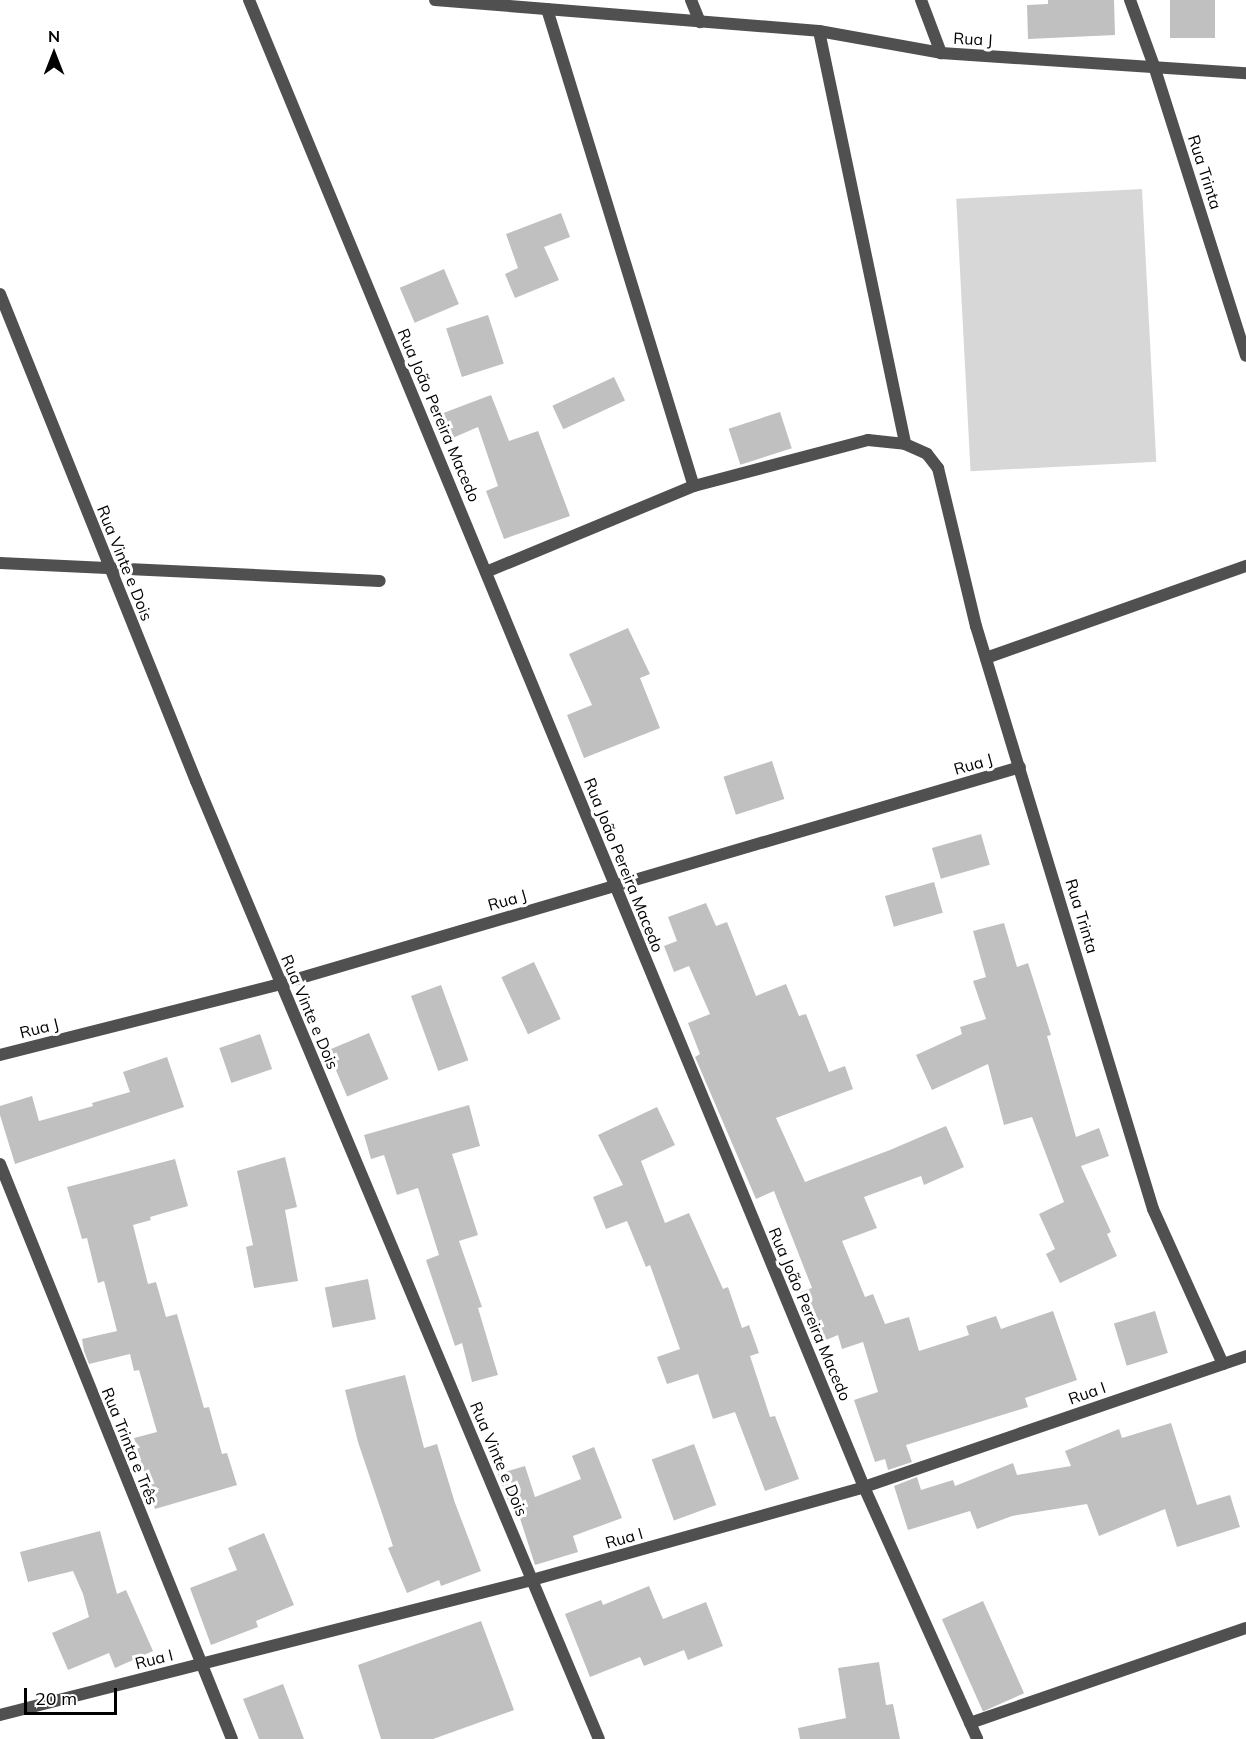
<!DOCTYPE html>
<html>
<head>
<meta charset="utf-8">
<style>
  body { margin:0 }
  #map { position:relative; width:1246px; height:1739px; overflow:hidden; background:#fff; font-family:Mulish,sans-serif }
  div>[style] { position:absolute }
  [style*='--x'] { left:calc(var(--x)*1px); top:calc(var(--y)*1px); width:calc(var(--w)*1px); rotate:calc(var(--a)*1deg) }
  .green>* { inset:0; background:#d7d7d7; transform-origin:0 0 }
  .building>* { inset:0; background:#c0c0c0; transform-origin:0 0 }
  .street>* { height:12px; margin:-6px; padding:0 6px; transform-origin:6px; border-radius:6px; background:#505050 }
  span { translate:-50% -50%; white-space:nowrap; text-align:center; line-height:1.15; -webkit-text-stroke:6px #fff; paint-order:stroke }
  .street-label { font-size:16px; color:#000 }
  .north { position:absolute; left:24px; top:24px; width:60px; height:60px; -webkit-text-stroke:4px #fff; paint-order:stroke; rotate:0deg; font-size:16px; font-weight:700; line-height:24px; text-align:center; color:#000 }
  .north::after { content:''; display:block; margin:auto; width:21px; height:27px; background:#000; clip-path:polygon(50% 0,100% 100%,50% 72%,0 100%) }
  .scale { position:absolute; left:24px; top:1688px; width:93px; height:27px; box-sizing:border-box; border:3px solid #000; border-top:0; padding-left:8px; font-size:18px; line-height:21px; white-space:nowrap; color:#000; -webkit-text-stroke:4px #fff; paint-order:stroke }
</style>
</head>
<body>
<div id="map">
  <div class="green">
    <div style="left:1142px;top:189px;width:273px;height:186px;rotate:87deg"></div>
  </div>
  <div class="building">
    <div style="clip-path:polygon(1048px 0,1114px 0,1115px 35px,1028px 39px,1027px 5px,1048px 4px)"></div>
    <div style="left:1170px;top:0;width:45px;height:38px"></div>
    <div style="clip-path:polygon(561px 213px,570px 237px,544px 247px,559px 280px,515px 298px,505px 274px,518px 268px,506px 234px)"></div>
    <div style="left:444px;top:269px;width:38px;height:48px;rotate:67deg"></div>
    <div style="left:488px;top:315px;width:51px;height:44px;rotate:72deg"></div>
    <div style="left:614px;top:377px;width:26px;height:68px;rotate:65deg"></div>
    <div style="clip-path:polygon(491px 395px,509px 441px,538px 431px,570px 516px,504px 539px,486px 491px,498px 486px,478px 427px,448px 440px,438px 415px)"></div>
    <div style="left:780px;top:412px;width:38px;height:54px;rotate:72deg"></div>
    <div style="clip-path:polygon(628px 628px,650px 674px,640px 678px,660px 728px,584px 758px,567px 715px,592px 705px,569px 654px)"></div>
    <div style="left:772px;top:761px;width:40px;height:51px;rotate:72deg"></div>
    <div style="left:981px;top:834px;width:32px;height:51px;rotate:74deg"></div>
    <div style="left:934px;top:882px;width:32px;height:51px;rotate:74deg"></div>
    <div style="clip-path:polygon(706px 903px,716px 926px,727px 922px,756px 996px,786px 984px,799px 1016px,806px 1014px,829px 1072px,845px 1066px,853px 1089px,776px 1118px,805px 1182px,890px 1150px,946px 1126px,964px 1167px,924px 1185px,921px 1176px,864px 1197px,877px 1228px,842px 1241px,865px 1297px,873px 1294px,885px 1324px,909px 1317px,919px 1351px,969px 1335px,966px 1326px,996px 1316px,1001px 1329px,1053px 1311px,1077px 1380px,1025px 1398px,1028px 1407px,906px 1445px,912px 1462px,888px 1470px,885px 1459px,875px 1462px,854px 1400px,878px 1392px,863px 1342px,842px 1349px,838px 1335px,819px 1343px,800px 1292px,812px 1288px,774px 1191px,756px 1199px,695px 1057px,700px 1054px,688px 1023px,710px 1014px,689px 966px,674px 972px,664px 946px,677px 941px,668px 917px)"></div>
    <div style="clip-path:polygon(1004px 923px,1017px 967px,1028px 963px,1051px 1035px,1047px 1036px,1076px 1137px,1099px 1128px,1109px 1156px,1081px 1166px,1111px 1232px,1107px 1234px,1117px 1256px,1060px 1283px,1046px 1254px,1055px 1249px,1039px 1214px,1064px 1202px,1032px 1117px,1004px 1125px,988px 1064px,932px 1090px,916px 1055px,962px 1034px,960px 1027px,986px 1019px,973px 981px,986px 977px,973px 931px)"></div>
    <div style="left:534px;top:962px;width:63px;height:36px;rotate:65deg"></div>
    <div style="left:441px;top:985px;width:80px;height:32px;rotate:70deg"></div>
    <div style="left:369px;top:1033px;width:50px;height:45px;rotate:67deg"></div>
    <div style="left:260px;top:1034px;width:37px;height:43px;rotate:71deg"></div>
    <div style="clip-path:polygon(167px 1057px,184px 1107px,15px 1164px,0 1115px,0 1106px,32px 1096px,39px 1121px,93px 1106px,92px 1103px,130px 1092px,123px 1072px)"></div>
    <div style="clip-path:polygon(469px 1105px,480px 1146px,452px 1154px,478px 1235px,459px 1241px,482px 1307px,478px 1308px,498px 1375px,472px 1382px,462px 1343px,455px 1346px,426px 1260px,439px 1255px,418px 1188px,397px 1195px,384px 1155px,371px 1159px,364px 1135px)"></div>
    <div style="clip-path:polygon(657px 1107px,675px 1145px,641px 1161px,665px 1223px,689px 1213px,723px 1289px,728px 1287px,742px 1328px,749px 1325px,759px 1353px,750px 1356px,770px 1417px,775px 1416px,799px 1479px,765px 1491px,735px 1412px,713px 1419px,698px 1374px,667px 1384px,657px 1357px,680px 1349px,650px 1265px,646px 1267px,627px 1221px,606px 1229px,593px 1197px,623px 1185px,598px 1135px)"></div>
    <div style="clip-path:polygon(285px 1157px,297px 1207px,285px 1210px,298px 1281px,254px 1288px,246px 1247px,253px 1245px,237px 1171px)"></div>
    <div style="clip-path:polygon(175px 1159px,188px 1206px,150px 1217px,151px 1220px,133px 1225px,148px 1284px,156px 1282px,166px 1317px,177px 1314px,204px 1408px,209px 1407px,222px 1454px,227px 1453px,237px 1485px,155px 1509px,134px 1438px,157px 1432px,139px 1370px,134px 1371px,130px 1354px,89px 1364px,84px 1351px,82px 1339px,117px 1331px,104px 1281px,98px 1283px,87px 1238px,82px 1239px,67px 1187px)"></div>
    <div style="left:368px;top:1279px;width:41px;height:44px;rotate:79deg"></div>
    <div style="left:1155px;top:1311px;width:44px;height:43px;rotate:73deg"></div>
    <div style="clip-path:polygon(405px 1375px,424px 1448px,437px 1444px,455px 1503px,481px 1571px,441px 1586px,439px 1580px,407px 1593px,388px 1548px,393px 1546px,358px 1442px,345px 1390px)"></div>
    <div style="clip-path:polygon(1171px 1423px,1197px 1505px,1230px 1495px,1240px 1527px,1177px 1547px,1165px 1509px,1099px 1536px,1087px 1504px,1012px 1516px,977px 1529px,970px 1511px,908px 1530px,894px 1486px,917px 1477px,921px 1490px,953px 1480px,955px 1486px,1013px 1463px,1017px 1475px,1071px 1466px,1065px 1451px,1119px 1429px,1122px 1438px)"></div>
    <div style="left:694px;top:1444px;width:65px;height:45px;rotate:70deg"></div>
    <div style="clip-path:polygon(594px 1447px,622px 1518px,573px 1536px,578px 1552px,535px 1565px,517px 1509px,512px 1511px,498px 1474px,525px 1466px,535px 1497px,581px 1479px,572px 1456px)"></div>
    <div style="clip-path:polygon(100px 1531px,117px 1594px,126px 1590px,153px 1651px,115px 1668px,109px 1653px,68px 1670px,52px 1633px,89px 1617px,83px 1594px,73px 1571px,28px 1582px,20px 1552px)"></div>
    <div style="clip-path:polygon(264px 1533px,294px 1605px,256px 1621px,258px 1627px,211px 1645px,190px 1588px,237px 1570px,228px 1548px)"></div>
    <div style="clip-path:polygon(649px 1586px,663px 1619px,706px 1602px,723px 1646px,688px 1660px,684px 1650px,644px 1666px,640px 1657px,590px 1677px,565px 1614px,601px 1600px,603px 1605px)"></div>
    <div style="left:983px;top:1601px;width:101px;height:45px;rotate:66deg"></div>
    <div style="clip-path:polygon(481px 1621px,514px 1710px,433px 1739px,381px 1739px,358px 1665px)"></div>
    <div style="clip-path:polygon(879px 1662px,886px 1705px,893px 1704px,900px 1739px,800px 1739px,798px 1728px,846px 1718px,838px 1668px)"></div>
    <div style="clip-path:polygon(283px 1684px,304px 1739px,259px 1739px,243px 1699px)"></div>
  </div>
  <div class="street">
    <div style="--x:249;--y:0;--w:1609;--a:67.53"></div>
    <div style="--x:864;--y:1487;--w:276;--a:65.8"></div>
    <div style="--x:435;--y:0;--w:385;--a:4.6"></div>
    <div style="--x:819;--y:31;--w:124;--a:10.2"></div>
    <div style="--x:941;--y:53;--w:306;--a:3.8"></div>
    <div style="--x:691;--y:0;--w:24;--a:68"></div>
    <div style="--x:921;--y:0;--w:57;--a:69.3"></div>
    <div style="--x:1130;--y:0;--w:70;--a:70"></div>
    <div style="--x:1154;--y:66;--w:304;--a:72.4"></div>
    <div style="--x:547;--y:9;--w:499;--a:72.9"></div>
    <div style="--x:819;--y:31;--w:422;--a:78.2"></div>
    <div style="--x:0;--y:294;--w:525;--a:68.08"></div>
    <div style="--x:196;--y:781;--w:1039;--a:67.19"></div>
    <div style="--x:0;--y:563;--w:380;--a:2.7"></div>
    <div style="--x:486;--y:572;--w:225;--a:-22.5"></div>
    <div style="--x:694;--y:486;--w:180;--a:-14.8"></div>
    <div style="--x:868;--y:440;--w:37;--a:6"></div>
    <div style="--x:905;--y:444;--w:24;--a:24"></div>
    <div style="--x:927;--y:454;--w:18;--a:52"></div>
    <div style="--x:938;--y:468;--w:163;--a:76.5"></div>
    <div style="--x:976;--y:626;--w:609;--a:73.11"></div>
    <div style="--x:1153;--y:1209;--w:170;--a:65.7"></div>
    <div style="--x:986;--y:658;--w:276;--a:-19.5"></div>
    <div style="--x:0;--y:1055;--w:289;--a:-14.2"></div>
    <div style="--x:280;--y:984;--w:771;--a:-16.34"></div>
    <div style="--x:0;--y:1164;--w:620;--a:68.03"></div>
    <div style="--x:0;--y:1715;--w:549;--a:-14.24"></div>
    <div style="--x:532;--y:1580;--w:345;--a:-15.6"></div>
    <div style="--x:864;--y:1487;--w:404;--a:-18.9"></div>
    <div style="--x:970;--y:1723;--w:292;--a:-19"></div>
  </div>
  <div class="street-label">
    <span style="left:973px;top:39px;rotate:3deg">Rua J</span>
    <span style="left:1205px;top:172px;rotate:72deg">Rua Trinta</span>
    <span style="left:439px;top:415px;rotate:67deg">Rua João Pereira Macedo</span>
    <span style="left:125px;top:563px;rotate:68deg">Rua Vinte e Dois</span>
    <span style="left:973px;top:764px;rotate:-16deg">Rua J</span>
    <span style="left:624px;top:865px;rotate:68deg">Rua João Pereira Macedo</span>
    <span style="left:507px;top:900px;rotate:-16deg">Rua J</span>
    <span style="left:1082px;top:916px;rotate:73deg">Rua Trinta</span>
    <span style="left:310px;top:1012px;rotate:67deg">Rua Vinte e Dois</span>
    <span style="left:39px;top:1028px;rotate:-14deg">Rua J</span>
    <span style="left:810px;top:1314px;rotate:67deg">Rua João Pereira Macedo</span>
    <span style="left:1087px;top:1393px;rotate:-19deg">Rua I</span>
    <span style="left:130px;top:1446px;rotate:68deg">Rua Trinta e Três</span>
    <span style="left:499px;top:1459px;rotate:67deg">Rua Vinte e Dois</span>
    <span style="left:624px;top:1538px;rotate:-16deg">Rua I</span>
    <span style="left:154px;top:1659px;rotate:-14deg">Rua I</span>
  </div>
  <div class="north">N</div>
  <div class="scale">20 m</div>
</div>
</body>
</html>
